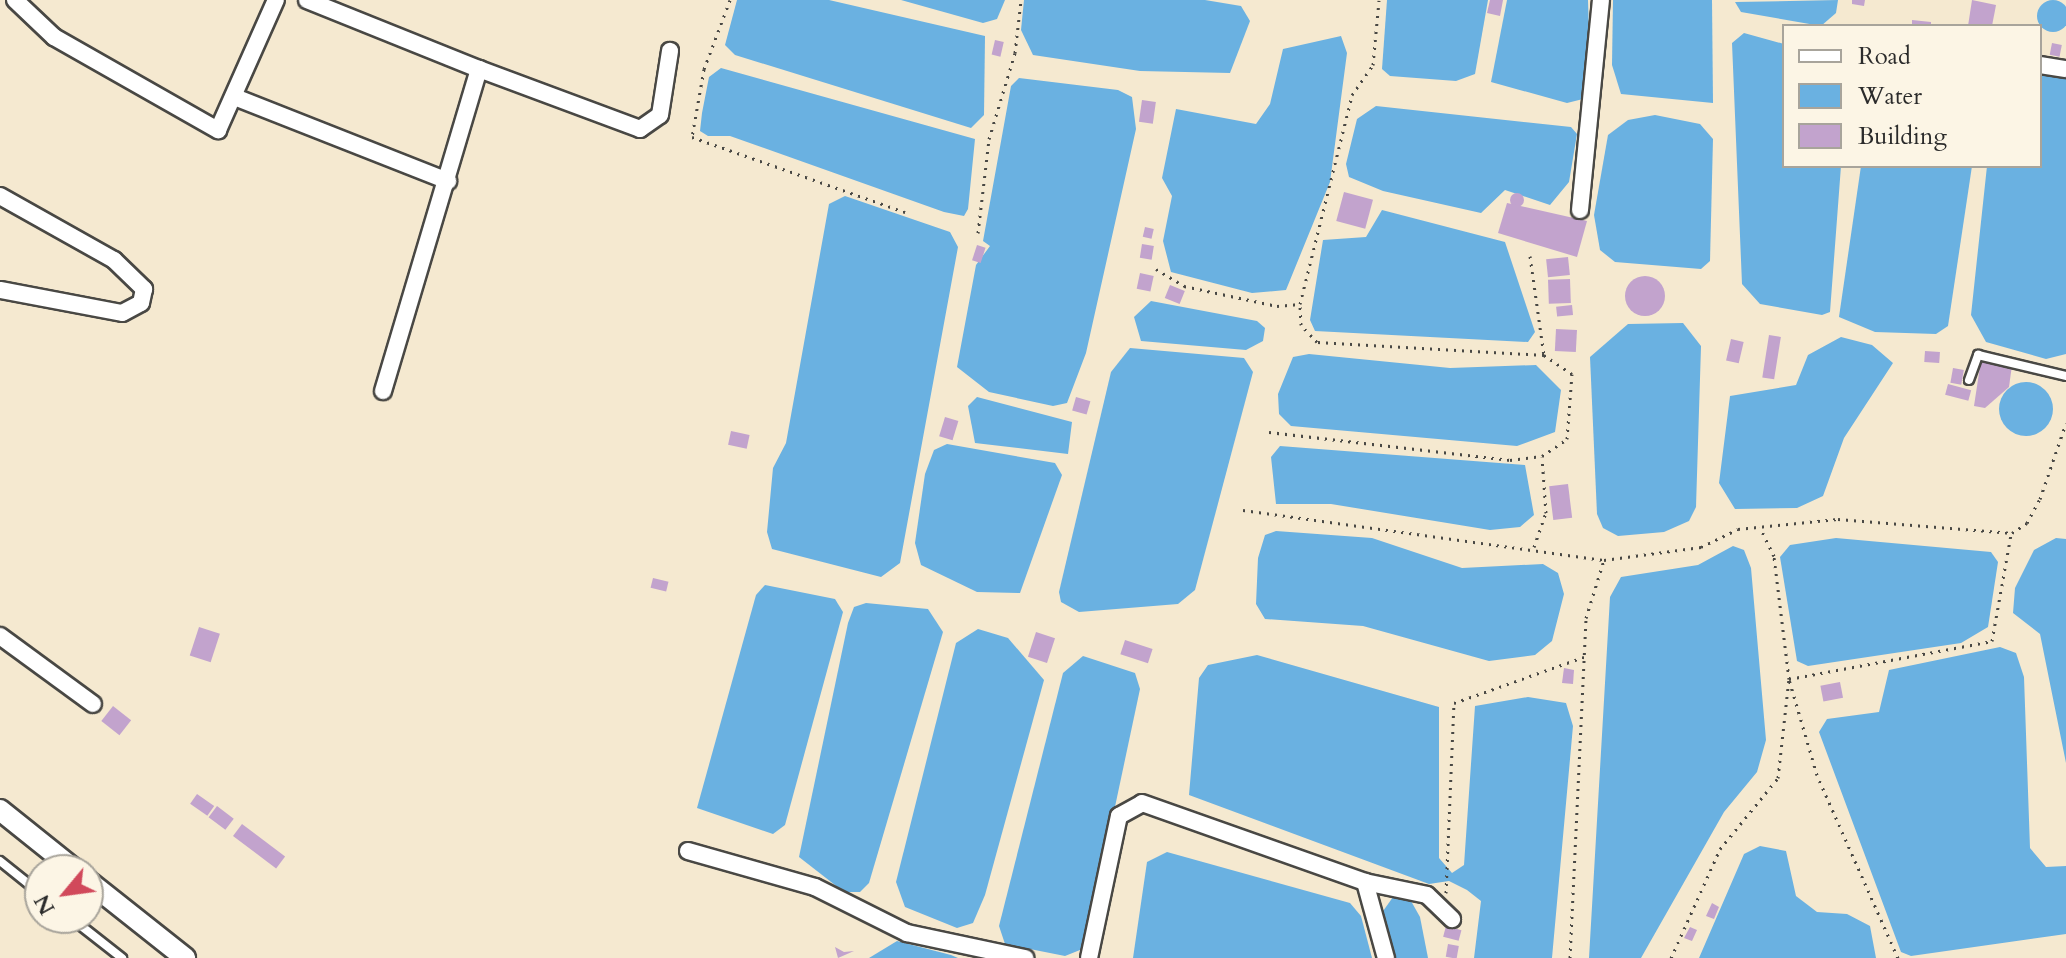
<!DOCTYPE html>
<html>
<head>
<meta charset="utf-8">
<style>
  body { margin:0 }
  #map { position:relative; width:2066px; height:958px; overflow:hidden; background:#f5e9d0; font-family:Cardo,serif }
  div>[style] { position:absolute }
  [style*='--x'] { left:calc(var(--x)*1px); top:calc(var(--y)*1px); width:calc(var(--w)*1px); rotate:calc(var(--a)*1deg) }
  .water>* { inset:0; background:#6ab1e1 }
  .round { border-radius:50% }
  .building>* { inset:0; background:#c2a3cd; transform-origin:0 0 }
  .path>* { height:3px; margin-top:-1.5px; transform-origin:0; background:repeating-linear-gradient(90deg,#494844 0 2px,transparent 0 8px) }
  .roads { filter:drop-shadow(2px 0 #494844) drop-shadow(-2px 0 #494844) drop-shadow(0 2px #494844) drop-shadow(0 -2px #494844) }
  .service>* { height:8px; margin:-4px; padding:0 4px; transform-origin:4px; border-radius:4px; background:#fff }
  .minor>* { height:16px; margin:-8px; padding:0 8px; transform-origin:8px; border-radius:8px; background:#fff }
  .tertiary>* { height:20px; margin:-10px; padding:0 10px; transform-origin:10px; border-radius:10px; background:#fff }
  span { translate:-50% -50%; white-space:nowrap; text-align:center; line-height:1.15; -webkit-text-stroke:6px #fcf5e5; paint-order:stroke }
  .legend { position:absolute; left:1782px; top:24px; width:260px; height:144px; box-sizing:border-box; background:#fcf5e5; border:2px solid #a8a49b; margin:0; padding:10px 14px; list-style:none; font-size:24px; color:#2b2b2b }
  .legend li { display:flex; align-items:center; gap:16px; height:40px }
  .legend b { width:40px; border:2px solid #a8a49b }
  .north { position:absolute; left:24px; top:854px; width:80px; height:80px; box-sizing:border-box; background:#fcf5e5; border:2px solid #a8a49b; border-radius:50%; rotate:241deg; font-size:22px; font-weight:700; line-height:32px; text-align:center; color:#2b2b2b }
  .north::after { content:''; display:block; margin:auto; width:28px; height:36px; background:#d1495b; clip-path:polygon(50% 0,100% 100%,50% 72%,0 100%) }
</style>
</head>
<body>
<div id="map">
  <div class="water">
    <div class="round" style="left:2037px;top:0;width:32px;height:32px"></div>
    <div style="clip-path:polygon(737px 0,829px 0,985px 36px,984px 115px,971px 128px,735px 55px,725px 45px)"></div>
    <div style="clip-path:polygon(901px 0,1005px 0,997px 19px,983px 23px)"></div>
    <div style="clip-path:polygon(1024px 0,1205px 0,1241px 6px,1250px 21px,1230px 73px,1140px 71px,1033px 55px,1021px 30px)"></div>
    <div style="clip-path:polygon(1387px 0,1488px 0,1475px 74px,1456px 81px,1390px 76px,1382px 69px)"></div>
    <div style="clip-path:polygon(1507px 0,1588px 0,1591px 97px,1567px 103px,1491px 82px)"></div>
    <div style="clip-path:polygon(1613px 0,1712px 0,1713px 103px,1621px 94px,1612px 65px)"></div>
    <div style="clip-path:polygon(1838px 0,1836px 13px,1821px 26px,1741px 12px,1735px 2px)"></div>
    <div style="clip-path:polygon(1744px 33px,1784px 44px,1784px 166px,1841px 166px,1830px 312px,1822px 315px,1760px 304px,1742px 284px,1732px 43px)"></div>
    <div style="clip-path:polygon(1341px 36px,1347px 53px,1330px 182px,1286px 290px,1252px 293px,1171px 272px,1163px 241px,1172px 196px,1162px 178px,1176px 109px,1256px 124px,1270px 104px,1283px 49px)"></div>
    <div style="clip-path:polygon(721px 68px,975px 139px,968px 209px,964px 216px,944px 212px,730px 136px,708px 136px,700px 131px,702px 113px,709px 77px)"></div>
    <div style="clip-path:polygon(2040px 74px,2066px 79px,2066px 354px,2046px 359px,1986px 342px,1971px 315px,1987px 166px,2040px 166px)"></div>
    <div style="clip-path:polygon(1019px 78px,1118px 90px,1132px 97px,1136px 129px,1086px 353px,1067px 403px,1053px 406px,989px 392px,957px 367px,976px 265px,990px 246px,983px 241px,1011px 86px)"></div>
    <div style="clip-path:polygon(1376px 106px,1571px 127px,1577px 134px,1569px 182px,1550px 205px,1505px 190px,1481px 213px,1383px 191px,1349px 177px,1346px 164px,1357px 119px)"></div>
    <div style="clip-path:polygon(1655px 115px,1700px 124px,1713px 139px,1710px 261px,1701px 269px,1615px 262px,1600px 250px,1594px 215px,1608px 135px,1628px 120px)"></div>
    <div style="clip-path:polygon(1861px 166px,1972px 166px,1948px 326px,1936px 334px,1875px 332px,1839px 317px)"></div>
    <div style="clip-path:polygon(845px 196px,950px 232px,958px 247px,900px 563px,881px 577px,772px 549px,767px 532px,773px 468px,786px 443px,829px 204px)"></div>
    <div style="clip-path:polygon(1382px 210px,1505px 242px,1535px 332px,1528px 342px,1315px 331px,1310px 320px,1323px 240px,1366px 237px)"></div>
    <div style="clip-path:polygon(1151px 301px,1257px 321px,1265px 328px,1263px 341px,1246px 350px,1141px 341px,1134px 317px)"></div>
    <div style="clip-path:polygon(1683px 323px,1701px 346px,1696px 507px,1689px 521px,1664px 532px,1618px 536px,1603px 528px,1597px 514px,1590px 357px,1628px 324px)"></div>
    <div style="clip-path:polygon(1841px 337px,1872px 345px,1893px 363px,1844px 438px,1823px 496px,1797px 508px,1735px 509px,1719px 483px,1730px 396px,1796px 385px,1808px 355px)"></div>
    <div style="clip-path:polygon(1130px 348px,1244px 358px,1253px 372px,1195px 590px,1178px 604px,1079px 612px,1061px 602px,1059px 592px,1111px 372px)"></div>
    <div style="clip-path:polygon(1309px 354px,1450px 368px,1536px 365px,1561px 390px,1555px 432px,1517px 446px,1291px 426px,1279px 414px,1278px 394px,1293px 357px)"></div>
    <div class="round" style="left:1999px;top:382px;width:54px;height:54px"></div>
    <div style="clip-path:polygon(977px 397px,1072px 422px,1068px 454px,975px 443px,968px 406px)"></div>
    <div style="clip-path:polygon(947px 444px,1055px 463px,1062px 475px,1020px 593px,977px 592px,921px 565px,915px 543px,925px 474px,934px 450px)"></div>
    <div style="clip-path:polygon(1280px 446px,1525px 465px,1534px 515px,1520px 527px,1490px 530px,1331px 504px,1276px 504px,1271px 457px)"></div>
    <div style="clip-path:polygon(1276px 531px,1372px 538px,1462px 568px,1543px 564px,1558px 573px,1564px 594px,1552px 641px,1535px 655px,1489px 661px,1363px 626px,1265px 619px,1256px 604px,1258px 558px,1265px 535px)"></div>
    <div style="clip-path:polygon(1836px 538px,1991px 552px,1998px 562px,1988px 627px,1961px 643px,1808px 666px,1797px 661px,1780px 557px,1790px 545px)"></div>
    <div style="clip-path:polygon(2056px 538px,2066px 539px,2066px 763px,2040px 634px,2013px 613px,2015px 588px,2034px 550px)"></div>
    <div style="clip-path:polygon(1733px 546px,1744px 550px,1751px 568px,1766px 740px,1757px 772px,1724px 812px,1641px 958px,1589px 958px,1610px 597px,1621px 577px,1698px 565px)"></div>
    <div style="clip-path:polygon(765px 585px,835px 599px,843px 612px,785px 825px,773px 834px,697px 808px,756px 595px)"></div>
    <div style="clip-path:polygon(866px 603px,928px 609px,943px 632px,869px 883px,860px 892px,844px 892px,799px 857px,848px 623px,854px 607px)"></div>
    <div style="clip-path:polygon(978px 629px,1008px 638px,1044px 680px,985px 895px,973px 923px,957px 928px,905px 907px,896px 882px,956px 643px)"></div>
    <div style="clip-path:polygon(2000px 647px,2016px 653px,2024px 677px,2030px 848px,2046px 867px,2066px 866px,2066px 934px,1911px 956px,1901px 952px,1819px 732px,1827px 719px,1879px 712px,1889px 670px)"></div>
    <div style="clip-path:polygon(1257px 655px,1439px 707px,1439px 858px,1452px 873px,1464px 865px,1475px 706px,1528px 697px,1566px 703px,1573px 726px,1552px 958px,1474px 958px,1481px 901px,1467px 890px,1449px 881px,1429px 884px,1189px 795px,1199px 678px,1208px 665px)"></div>
    <div style="clip-path:polygon(1083px 656px,1135px 673px,1140px 689px,1085px 948px,1065px 956px,1005px 944px,999px 926px,1063px 673px)"></div>
    <div style="clip-path:polygon(1760px 846px,1786px 851px,1796px 896px,1817px 912px,1847px 914px,1870px 926px,1876px 958px,1699px 958px,1744px 854px)"></div>
    <div style="clip-path:polygon(1167px 852px,1350px 903px,1361px 916px,1372px 958px,1133px 958px,1147px 862px)"></div>
    <div style="clip-path:polygon(1393px 897px,1411px 901px,1420px 917px,1428px 958px,1393px 958px,1381px 914px)"></div>
    <div style="clip-path:polygon(897px 941px,951px 955px,958px 958px,869px 958px)"></div>
  </div>
  <div class="building">
    <div style="clip-path:polygon(1490px 0,1503px 0,1500px 16px,1487px 13px)"></div>
    <div style="clip-path:polygon(1852px 0,1865px 0,1864px 6px,1852px 4px)"></div>
    <div style="clip-path:polygon(1972px 0,1996px 5px,1992px 26px,1968px 26px)"></div>
    <div style="clip-path:polygon(1912px 20px,1931px 22px,1931px 26px,1912px 26px)"></div>
    <div style="left:995px;top:40px;width:9px;height:15px;rotate:13deg"></div>
    <div style="left:2052px;top:43px;width:10px;height:12px;rotate:11deg"></div>
    <div style="left:1142px;top:100px;width:14px;height:22px;rotate:8deg"></div>
    <div style="left:1344px;top:192px;width:30px;height:30px;rotate:15deg"></div>
    <div class="round" style="left:1510px;top:193px;width:14px;height:14px"></div>
    <div style="clip-path:polygon(1507px 203px,1587px 221px,1577px 257px,1498px 233px)"></div>
    <div style="left:1145px;top:227px;width:9px;height:10px;rotate:13deg"></div>
    <div style="left:1142px;top:244px;width:12px;height:14px;rotate:9deg"></div>
    <div style="left:977px;top:245px;width:9px;height:16px;rotate:18deg"></div>
    <div style="left:1568px;top:257px;width:18px;height:22px;rotate:84deg"></div>
    <div style="left:1140px;top:273px;width:14px;height:16px;rotate:12deg"></div>
    <div class="round" style="left:1625px;top:276px;width:40px;height:40px"></div>
    <div style="left:1570px;top:279px;width:24px;height:22px;rotate:88deg"></div>
    <div style="left:1170px;top:285px;width:16px;height:14px;rotate:22deg"></div>
    <div style="left:1572px;top:305px;width:10px;height:16px;rotate:84deg"></div>
    <div style="left:1556px;top:329px;width:21px;height:22px;rotate:3deg"></div>
    <div style="left:1769px;top:335px;width:12px;height:43px;rotate:9deg"></div>
    <div style="left:1731px;top:339px;width:13px;height:22px;rotate:13deg"></div>
    <div style="left:1925px;top:351px;width:15px;height:11px;rotate:4deg"></div>
    <div style="clip-path:polygon(1981px 360px,2012px 365px,2009px 387px,1985px 408px,1974px 406px)"></div>
    <div style="left:1953px;top:368px;width:11px;height:15px;rotate:10deg"></div>
    <div style="left:1948px;top:384px;width:24px;height:11px;rotate:15deg"></div>
    <div style="left:1076px;top:397px;width:15px;height:14px;rotate:16deg"></div>
    <div style="left:945px;top:417px;width:14px;height:20px;rotate:17deg"></div>
    <div style="left:731px;top:431px;width:19px;height:14px;rotate:12deg"></div>
    <div style="left:1568px;top:484px;width:34px;height:19px;rotate:83deg"></div>
    <div style="left:653px;top:578px;width:16px;height:10px;rotate:14deg"></div>
    <div style="left:199px;top:627px;width:22px;height:30px;rotate:18deg"></div>
    <div style="left:1036px;top:632px;width:20px;height:26px;rotate:18deg"></div>
    <div style="left:1125px;top:640px;width:29px;height:15px;rotate:18deg"></div>
    <div style="clip-path:polygon(1564px 668px,1574px 670px,1573px 684px,1562px 683px)"></div>
    <div style="left:1840px;top:682px;width:16px;height:20px;rotate:79deg"></div>
    <div style="left:113px;top:706px;width:23px;height:19px;rotate:38deg"></div>
    <div style="left:197px;top:794px;width:21px;height:12px;rotate:35deg"></div>
    <div style="left:217px;top:806px;width:21px;height:14px;rotate:37deg"></div>
    <div style="left:242px;top:824px;width:54px;height:15px;rotate:37deg"></div>
    <div style="clip-path:polygon(1712px 903px,1719px 907px,1714px 919px,1706px 916px)"></div>
    <div style="left:1446px;top:926px;width:16px;height:11px;rotate:15deg"></div>
    <div style="clip-path:polygon(1690px 927px,1697px 930px,1692px 941px,1684px 938px)"></div>
    <div style="left:1448px;top:944px;width:11px;height:13px;rotate:10deg"></div>
    <div style="clip-path:polygon(835px 947px,844px 952px,854px 951px,838px 958px)"></div>
  </div>
  <div class="path">
    <div style="--x:730;--y:0;--w:74;--a:110.6"></div>
    <div style="--x:704;--y:69;--w:69;--a:100"></div>
    <div style="--x:692;--y:137;--w:226;--a:19.4"></div>
    <div style="--x:978;--y:233;--w:95;--a:-83.3"></div>
    <div style="--x:989;--y:139;--w:90;--a:-73.2"></div>
    <div style="--x:1015;--y:53;--w:53;--a:-83.5"></div>
    <div style="--x:1530;--y:256;--w:100;--a:82"></div>
    <div style="--x:1156;--y:269;--w:33;--a:31"></div>
    <div style="--x:1184;--y:286;--w:95;--a:12.1"></div>
    <div style="--x:1277;--y:306;--w:23;--a:-5"></div>
    <div style="--x:1269;--y:432;--w:243;--a:6.6"></div>
    <div style="--x:1510;--y:460;--w:32;--a:-7"></div>
    <div style="--x:1542;--y:456;--w:30;--a:-34"></div>
    <div style="--x:1567;--y:439;--w:65;--a:-85.6"></div>
    <div style="--x:1572;--y:374;--w:34;--a:-146"></div>
    <div style="--x:1544;--y:355;--w:227;--a:-176.7"></div>
    <div style="--x:1317;--y:342;--w:23;--a:-133"></div>
    <div style="--x:1301;--y:325;--w:21;--a:-93"></div>
    <div style="--x:1300;--y:304;--w:215;--a:-76"></div>
    <div style="--x:1352;--y:95;--w:37;--a:-55"></div>
    <div style="--x:1373;--y:65;--w:65;--a:-84.7"></div>
    <div style="--x:1243;--y:510;--w:364;--a:7.9"></div>
    <div style="--x:1604;--y:560;--w:98;--a:-7.6"></div>
    <div style="--x:1701;--y:547;--w:41;--a:-25.9"></div>
    <div style="--x:1738;--y:529;--w:100;--a:-5.7"></div>
    <div style="--x:1838;--y:519;--w:175;--a:4.6"></div>
    <div style="--x:2012;--y:533;--w:18;--a:-34"></div>
    <div style="--x:2027;--y:523;--w:27;--a:-62"></div>
    <div style="--x:2040;--y:499;--w:80;--a:-71.1"></div>
    <div style="--x:1534;--y:547;--w:36;--a:-71"></div>
    <div style="--x:1546;--y:513;--w:56;--a:-94.1"></div>
    <div style="--x:1446;--y:893;--w:190;--a:-87.6"></div>
    <div style="--x:1454;--y:703;--w:138;--a:-19.5"></div>
    <div style="--x:1570;--y:958;--w:340;--a:-87.3"></div>
    <div style="--x:1586;--y:618;--w:61;--a:-72.8"></div>
    <div style="--x:1671;--y:958;--w:120;--a:-65.8"></div>
    <div style="--x:1720;--y:849;--w:92;--a:-50.8"></div>
    <div style="--x:1778;--y:778;--w:100;--a:-83.7"></div>
    <div style="--x:1789;--y:679;--w:124;--a:-97"></div>
    <div style="--x:1774;--y:556;--w:32;--a:-116"></div>
    <div style="--x:1898;--y:958;--w:200;--a:-113.9"></div>
    <div style="--x:1817;--y:775;--w:100;--a:-106.3"></div>
    <div style="--x:1789;--y:679;--w:207;--a:-10.6"></div>
    <div style="--x:1992;--y:641;--w:109;--a:-79.9"></div>
  </div>
  <div class="roads">
    <div class="service">
      <div style="--x:1969;--y:380;--w:27;--a:-70"></div>
      <div style="--x:1978;--y:355;--w:90;--a:13.4"></div>
      <div style="--x:0;--y:861;--w:51;--a:38.7"></div>
      <div style="--x:71;--y:918;--w:65;--a:38.1"></div>
    </div>
    <div class="minor">
      <div style="--x:15;--y:0;--w:54;--a:43.5"></div>
      <div style="--x:54;--y:37;--w:189;--a:29.6"></div>
      <div style="--x:218;--y:130;--w:142;--a:-66"></div>
      <div style="--x:307;--y:0;--w:185;--a:21.9"></div>
      <div style="--x:479;--y:69;--w:336;--a:106.6"></div>
      <div style="--x:2040;--y:65;--w:26;--a:9"></div>
      <div style="--x:479;--y:69;--w:172;--a:20.4"></div>
      <div style="--x:640;--y:129;--w:24;--a:-35"></div>
      <div style="--x:660;--y:115;--w:65;--a:-81.1"></div>
      <div style="--x:237;--y:98;--w:227;--a:21.5"></div>
      <div style="--x:0;--y:196;--w:131;--a:29.3"></div>
      <div style="--x:114;--y:260;--w:42;--a:44"></div>
      <div style="--x:144;--y:289;--w:14;--a:102"></div>
      <div style="--x:141;--y:303;--w:21;--a:152"></div>
      <div style="--x:122;--y:313;--w:124;--a:-169.3"></div>
      <div style="--x:1580;--y:210;--w:211;--a:-84.3"></div>
      <div style="--x:0;--y:636;--w:115;--a:36.2"></div>
      <div style="--x:688;--y:851;--w:132;--a:15.8"></div>
      <div style="--x:815;--y:887;--w:103;--a:26.6"></div>
      <div style="--x:907;--y:933;--w:121;--a:12"></div>
      <div style="--x:1365;--y:882;--w:79;--a:74.6"></div>
      <div style="--x:1089;--y:958;--w:145;--a:-78.1"></div>
      <div style="--x:1119;--y:816;--w:26;--a:-29"></div>
      <div style="--x:1142;--y:803;--w:237;--a:19.5"></div>
      <div style="--x:1365;--y:882;--w:63;--a:11.8"></div>
      <div style="--x:1427;--y:895;--w:35;--a:44"></div>
    </div>
    <div class="tertiary">
      <div style="--x:0;--y:810;--w:96;--a:38.7"></div>
      <div style="--x:88;--y:881;--w:124;--a:38.4"></div>
    </div>
  </div>
  <ul class="legend">
  <li><b style="height:10px;background:#fff"></b>Road</li>
  <li><b style="height:22px;background:#6ab1e1"></b>Water</li>
  <li><b style="height:22px;background:#c2a3cd"></b>Building</li>
  </ul>
  <div class="north">N</div>
</div>
</body>
</html>
